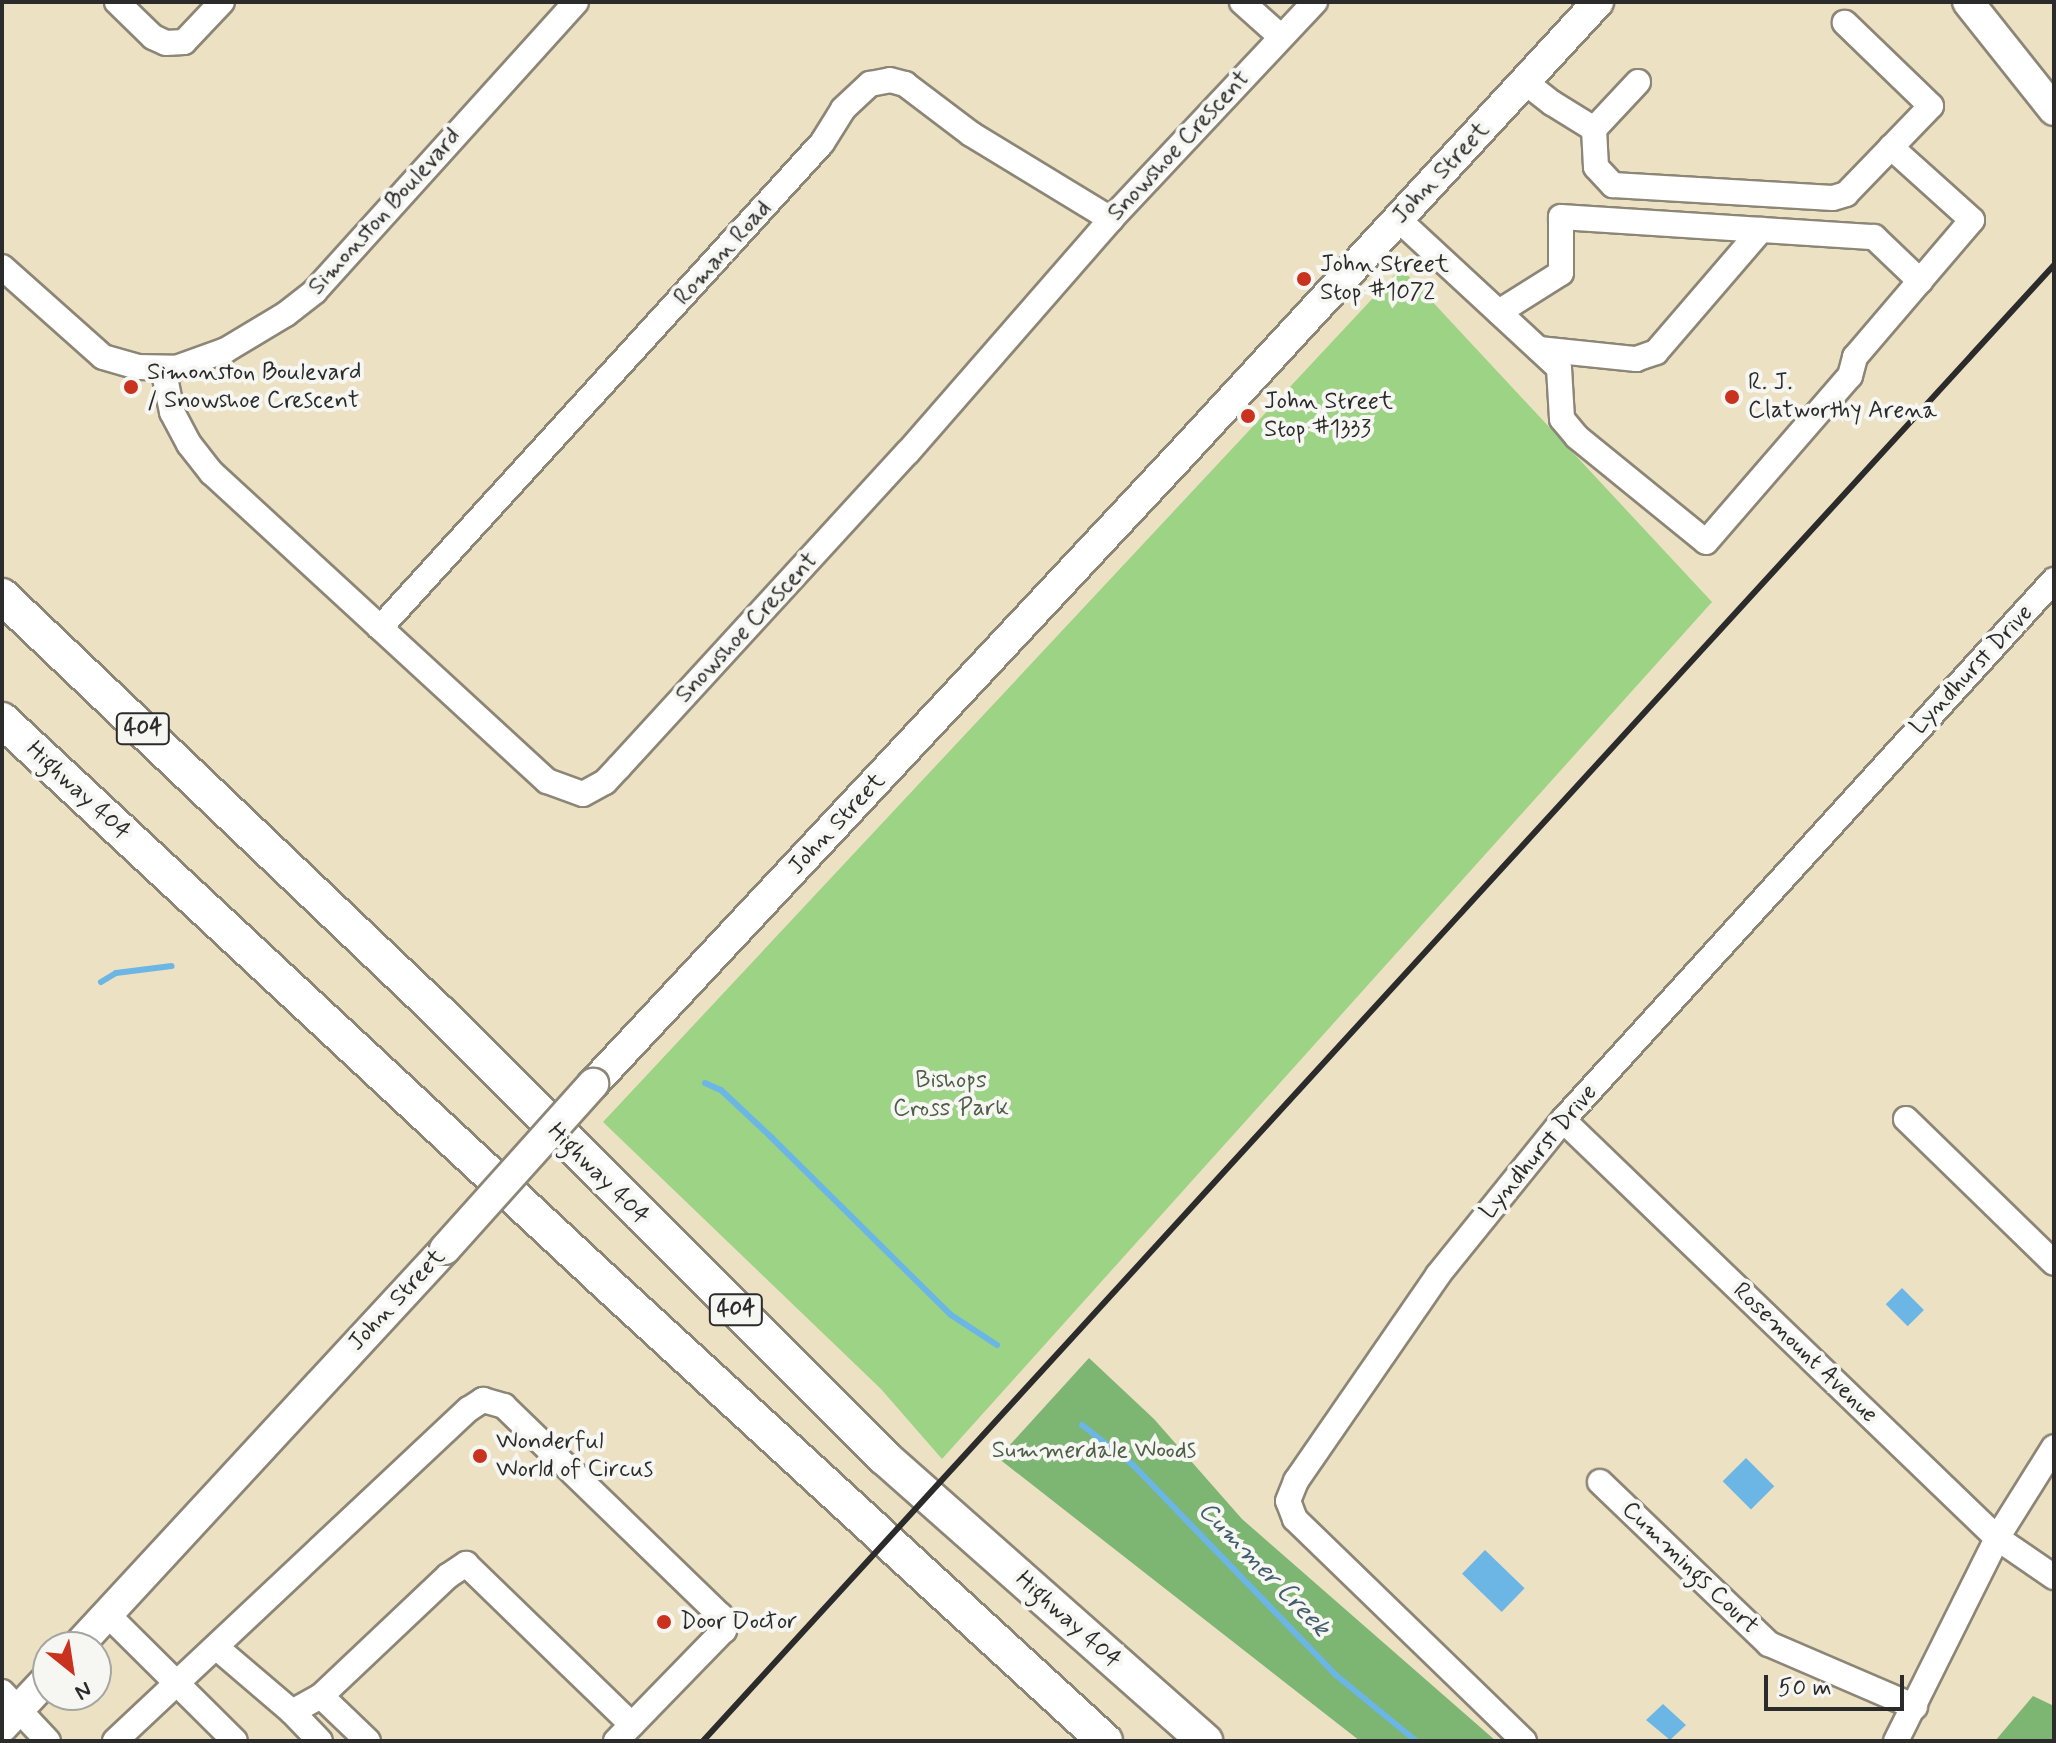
<!DOCTYPE html>
<html>
<head>
<meta charset="utf-8">
<style>
  body { margin:0 }
  #map { position:relative; width:2056px; height:1743px; overflow:hidden; background:#ede1c3; font-family:Mynerve,sans-serif }
  div>[style] { position:absolute }
  [style*='--x'] { left:calc(var(--x)*1px); top:calc(var(--y)*1px); width:calc(var(--w)*1px); rotate:calc(var(--a)*1deg) }
  .green>* { inset:0; background:#9cd385 }
  .forest>* { inset:0; background:#7db572 }
  .water>* { inset:0; background:#6cb6e5; transform-origin:0 0 }
  .stream>* { height:6px; margin:-3px; padding:0 3px; transform-origin:3px; border-radius:3px; background:#6cb6e5 }
  .roads { filter:drop-shadow(2px 0 #8c8677) drop-shadow(-2px 0 #8c8677) drop-shadow(0 2px #8c8677) drop-shadow(0 -2px #8c8677) }
  .minor>* { height:24px; margin:-12px; padding:0 12px; transform-origin:12px; border-radius:12px; background:#fff }
  .major>* { height:30px; margin:-15px; padding:0 15px; transform-origin:15px; border-radius:15px; background:#fff }
  .highway>* { height:34px; margin:-17px; padding:0 17px; transform-origin:17px; border-radius:17px; background:#fff }
  .rail>* { height:6px; margin:-3px; padding:0 3px; transform-origin:3px; border-radius:3px; background:#2b2b2b }
  .bridges { filter:drop-shadow(2px 0 #8c8677) drop-shadow(-2px 0 #8c8677) drop-shadow(0 2px #8c8677) drop-shadow(0 -2px #8c8677) }
  .major-bridge>* { height:30px; margin:-15px; padding:0 15px; transform-origin:15px; border-radius:15px; background:#fff }
  .dots>* { width:22px; height:22px; translate:-50% -50%; box-sizing:border-box; border:4px solid #f6f6f2; border-radius:50% }
  span { translate:-50% -50%; white-space:nowrap; text-align:center; line-height:1.15; -webkit-text-stroke:8px #f6f6f2; paint-order:stroke }
  .shield-label span { padding:2px 6px; background:#f6f6f2; border:2px solid; border-radius:6px; -webkit-text-stroke-width:0 }
  .shield-label { font-size:22px; color:#2b2b2b; font-weight:700 }
  .street-label { font-size:24px; color:#2b2b2b }
  .poi-label { font-size:24px; color:#2b2b2b }
  .left { translate:0 -50%; text-align:left }
  .park-label { font-size:24px; color:#4d5d46 }
  .water-label { font-size:26px; color:#425c6c; font-style:italic }
  .frame { position:absolute; inset:0; border:4px solid #2b2b2b; pointer-events:none }
  .north { position:absolute; left:32px; top:1631px; width:80px; height:80px; box-sizing:border-box; background:#f6f6f2; border:2px solid #a5a5a2; border-radius:50%; rotate:150deg; font-size:22px; font-weight:700; line-height:32px; text-align:center; color:#2b2b2b }
  .north::after { content:''; display:block; margin:auto; width:28px; height:36px; background:#c8321e; clip-path:polygon(50% 0,100% 100%,50% 72%,0 100%) }
  .scale { position:absolute; left:1764px; top:1675px; width:140px; height:36px; box-sizing:border-box; border:4px solid #2b2b2b; border-top:0; padding-left:10px; font-size:24px; line-height:28px; white-space:nowrap; color:#2b2b2b; -webkit-text-stroke:6px #f6f6f2; paint-order:stroke }
</style>
</head>
<body>
<div id="map">
  <div class="green">
    <div style="clip-path:polygon(1401px 268px,1712px 602px,942px 1459px,881px 1389px,603px 1122px)"></div>
  </div>
  <div class="forest">
    <div style="clip-path:polygon(1089px 1358px,1154px 1419px,1242px 1519px,1496px 1741px,1360px 1741px,998px 1458px)"></div>
    <div style="clip-path:polygon(2033px 1696px,2054px 1706px,2054px 1741px,1995px 1741px)"></div>
  </div>
  <div class="water">
    <div style="left:1902px;top:1288px;width:31px;height:23px;rotate:45deg"></div>
    <div style="left:1746px;top:1458px;width:40px;height:33px;rotate:45deg"></div>
    <div style="left:1485px;top:1550px;width:55px;height:33px;rotate:44deg"></div>
    <div style="clip-path:polygon(1663px 1704px,1686px 1725px,1670px 1740px,1646px 1720px)"></div>
  </div>
  <div class="stream">
    <div style="--x:101;--y:982;--w:17;--a:-31"></div>
    <div style="--x:116;--y:973;--w:56;--a:-7.1"></div>
    <div style="--x:705;--y:1083;--w:17;--a:24"></div>
    <div style="--x:721;--y:1090;--w:69;--a:43.2"></div>
    <div style="--x:771;--y:1137;--w:253;--a:44.7"></div>
    <div style="--x:951;--y:1315;--w:55;--a:33.1"></div>
    <div style="--x:1082;--y:1425;--w:65;--a:38.1"></div>
    <div style="--x:1133;--y:1465;--w:293;--a:46"></div>
    <div style="--x:1337;--y:1676;--w:102;--a:39.4"></div>
  </div>
  <div class="roads">
    <div class="minor">
      <div style="--x:117;--y:2;--w:50;--a:44.2"></div>
      <div style="--x:153;--y:37;--w:14;--a:25"></div>
      <div style="--x:166;--y:43;--w:18;--a:-3"></div>
      <div style="--x:184;--y:42;--w:55;--a:-46.5"></div>
      <div style="--x:1242;--y:2;--w:51;--a:41.8"></div>
      <div style="--x:1525;--y:82;--w:34;--a:38"></div>
      <div style="--x:1552;--y:103;--w:49;--a:31.8"></div>
      <div style="--x:1638;--y:82;--w:64;--a:133.1"></div>
      <div style="--x:1594;--y:129;--w:38;--a:87"></div>
      <div style="--x:1596;--y:167;--w:25;--a:47"></div>
      <div style="--x:1613;--y:185;--w:220;--a:3.4"></div>
      <div style="--x:1833;--y:198;--w:14;--a:-17"></div>
      <div style="--x:1846;--y:194;--w:122;--a:-46"></div>
      <div style="--x:1931;--y:106;--w:120;--a:-136"></div>
      <div style="--x:1398;--y:219;--w:219;--a:42.8"></div>
      <div style="--x:1559;--y:368;--w:51;--a:86.6"></div>
      <div style="--x:1562;--y:419;--w:23;--a:50"></div>
      <div style="--x:1577;--y:437;--w:166;--a:39.1"></div>
      <div style="--x:1706;--y:542;--w:220;--a:-49.1"></div>
      <div style="--x:1850;--y:376;--w:20;--a:-75"></div>
      <div style="--x:1855;--y:357;--w:180;--a:-49.5"></div>
      <div style="--x:1972;--y:220;--w:109;--a:-138"></div>
      <div style="--x:2;--y:267;--w:135;--a:41.7"></div>
      <div style="--x:103;--y:357;--w:35;--a:16"></div>
      <div style="--x:137;--y:367;--w:39;--a:1"></div>
      <div style="--x:176;--y:368;--w:53;--a:-19.8"></div>
      <div style="--x:226;--y:350;--w:70;--a:-31"></div>
      <div style="--x:286;--y:314;--w:37;--a:-38"></div>
      <div style="--x:315;--y:291;--w:389;--a:-47.9"></div>
      <div style="--x:1499;--y:312;--w:73;--a:-32.2"></div>
      <div style="--x:1561;--y:273;--w:56;--a:-90"></div>
      <div style="--x:1561;--y:217;--w:314;--a:3.7"></div>
      <div style="--x:1874;--y:237;--w:64;--a:43.7"></div>
      <div style="--x:1539;--y:349;--w:98;--a:5.9"></div>
      <div style="--x:1636;--y:359;--w:21;--a:-19"></div>
      <div style="--x:1656;--y:352;--w:161;--a:-49.3"></div>
      <div style="--x:163;--y:368;--w:45;--a:78.4"></div>
      <div style="--x:172;--y:412;--w:36;--a:62"></div>
      <div style="--x:189;--y:444;--w:37;--a:52"></div>
      <div style="--x:212;--y:473;--w:455;--a:42.6"></div>
      <div style="--x:547;--y:781;--w:38;--a:20"></div>
      <div style="--x:583;--y:794;--w:25;--a:-29"></div>
      <div style="--x:605;--y:782;--w:21;--a:-47"></div>
      <div style="--x:619;--y:767;--w:427;--a:-47.5"></div>
      <div style="--x:908;--y:452;--w:309;--a:-48.9"></div>
      <div style="--x:1111;--y:219;--w:298;--a:-46.8"></div>
      <div style="--x:380;--y:628;--w:656;--a:-47.66"></div>
      <div style="--x:822;--y:143;--w:40;--a:-58"></div>
      <div style="--x:843;--y:109;--w:37;--a:-43"></div>
      <div style="--x:870;--y:84;--w:20;--a:-11"></div>
      <div style="--x:890;--y:80;--w:16;--a:15"></div>
      <div style="--x:905;--y:84;--w:83;--a:37.1"></div>
      <div style="--x:971;--y:134;--w:164;--a:31.3"></div>
      <div style="--x:1906;--y:1119;--w:206;--a:44.2"></div>
      <div style="--x:1563;--y:1120;--w:603;--a:43.92"></div>
      <div style="--x:1997;--y:1538;--w:69;--a:34.4"></div>
      <div style="--x:1600;--y:1482;--w:234;--a:43.8"></div>
      <div style="--x:1769;--y:1644;--w:159;--a:23.3"></div>
      <div style="--x:107;--y:1614;--w:180;--a:44.8"></div>
      <div style="--x:216;--y:1647;--w:100;--a:40.5"></div>
      <div style="--x:292;--y:1712;--w:33;--a:-29"></div>
      <div style="--x:321;--y:1696;--w:175;--a:-43.4"></div>
      <div style="--x:448;--y:1576;--w:22;--a:-34"></div>
      <div style="--x:466;--y:1564;--w:231;--a:44.1"></div>
      <div style="--x:2;--y:1692;--w:67;--a:46.8"></div>
      <div style="--x:321;--y:1696;--w:65;--a:43.8"></div>
      <div style="--x:292;--y:1712;--w:40;--a:46"></div>
      <div style="--x:115;--y:1741;--w:485;--a:-43.2"></div>
      <div style="--x:469;--y:1409;--w:17;--a:-33"></div>
      <div style="--x:483;--y:1400;--w:22;--a:16"></div>
      <div style="--x:504;--y:1406;--w:301;--a:44.1"></div>
      <div style="--x:720;--y:1615;--w:16;--a:75"></div>
      <div style="--x:724;--y:1630;--w:155;--a:134.2"></div>
      <div style="--x:1524;--y:1741;--w:319;--a:-135.9"></div>
      <div style="--x:1295;--y:1519;--w:19;--a:-111"></div>
      <div style="--x:1288;--y:1501;--w:22;--a:-68"></div>
      <div style="--x:1296;--y:1481;--w:250;--a:-55.4"></div>
      <div style="--x:1438;--y:1275;--w:199;--a:-51.1"></div>
      <div style="--x:1563;--y:1120;--w:730;--a:-47.72"></div>
      <div style="--x:1896;--y:1741;--w:227;--a:-63.5"></div>
      <div style="--x:1997;--y:1538;--w:107;--a:-57.9"></div>
    </div>
    <div class="major">
      <div style="--x:1968;--y:2;--w:138;--a:51.5"></div>
      <div style="--x:593;--y:1084;--w:854;--a:-46.95"></div>
      <div style="--x:1176;--y:460;--w:623;--a:-47.34"></div>
      <div style="--x:77;--y:1647;--w:542;--a:-47.24"></div>
      <div style="--x:2;--y:1727;--w:67;--a:-46.8"></div>
    </div>
    <div class="highway">
      <div style="--x:2;--y:596;--w:605;--a:43.59"></div>
      <div style="--x:440;--y:1013;--w:628;--a:45"></div>
      <div style="--x:884;--y:1457;--w:429;--a:41.5"></div>
      <div style="--x:2;--y:720;--w:820;--a:42.97"></div>
      <div style="--x:602;--y:1279;--w:683;--a:42.57"></div>
    </div>
  </div>
  <div class="rail">
    <div style="--x:703;--y:1741;--w:2001;--a:-47.53"></div>
  </div>
  <div class="bridges">
    <div class="major-bridge">
      <div style="--x:445;--y:1249;--w:222;--a:-48.1"></div>
    </div>
  </div>
  <div class="dots">
    <div style="left:1304px;top:279px;background:#c8321e"></div>
    <div style="left:131px;top:387px;background:#c8321e"></div>
    <div style="left:1732px;top:397px;background:#c8321e"></div>
    <div style="left:1248px;top:416px;background:#c8321e"></div>
    <div style="left:480px;top:1456px;background:#c8321e"></div>
    <div style="left:664px;top:1622px;background:#c8321e"></div>
  </div>
  <div class="shield-label">
    <span style="left:143px;top:729px">404</span>
    <span style="left:736px;top:1310px">404</span>
  </div>
  <div class="street-label">
    <span style="left:1179px;top:146px;rotate:-47deg">Snowshoe Crescent</span>
    <span style="left:1441px;top:173px;rotate:-47deg">John Street</span>
    <span style="left:385px;top:212px;rotate:-48deg">Simonston Boulevard</span>
    <span style="left:723px;top:253px;rotate:-48deg">Roman Road</span>
    <span style="left:747px;top:628px;rotate:-47deg">Snowshoe Crescent</span>
    <span style="left:1972px;top:670px;rotate:-47deg">Lyndhurst Drive</span>
    <span style="left:78px;top:791px;rotate:43deg">Highway 404</span>
    <span style="left:837px;top:824px;rotate:-47deg">John Street</span>
    <span style="left:1539px;top:1152px;rotate:-50deg">Lyndhurst Drive</span>
    <span style="left:598px;top:1174px;rotate:45deg">Highway 404</span>
    <span style="left:397px;top:1300px;rotate:-47deg">John Street</span>
    <span style="left:1805px;top:1353px;rotate:44deg">Rosemount Avenue</span>
    <span style="left:1690px;top:1568px;rotate:44deg">Cummings Court</span>
    <span style="left:1068px;top:1620px;rotate:42deg">Highway 404</span>
  </div>
  <div class="poi-label">
    <span class="left" style="left:1320px;top:279px">John Street<br>Stop #1072</span>
    <span class="left" style="left:147px;top:387px">Simonston Boulevard<br>/ Snowshoe Crescent</span>
    <span class="left" style="left:1748px;top:397px">R. J.<br>Clatworthy Arena</span>
    <span class="left" style="left:1264px;top:416px">John Street<br>Stop #1333</span>
    <span class="left" style="left:496px;top:1456px">Wonderful<br>World of Circus</span>
    <span class="left" style="left:680px;top:1622px">Door Doctor</span>
  </div>
  <div class="park-label">
    <span style="left:951px;top:1095px">Bishops<br>Cross Park</span>
    <span style="left:1094px;top:1451px">Summerdale Woods</span>
  </div>
  <div class="water-label">
    <span style="left:1263px;top:1570px;rotate:46deg">Cummer Creek</span>
  </div>
  <div class="frame"></div>
  <div class="north">N</div>
  <div class="scale">50 m</div>
</div>
</body>
</html>
